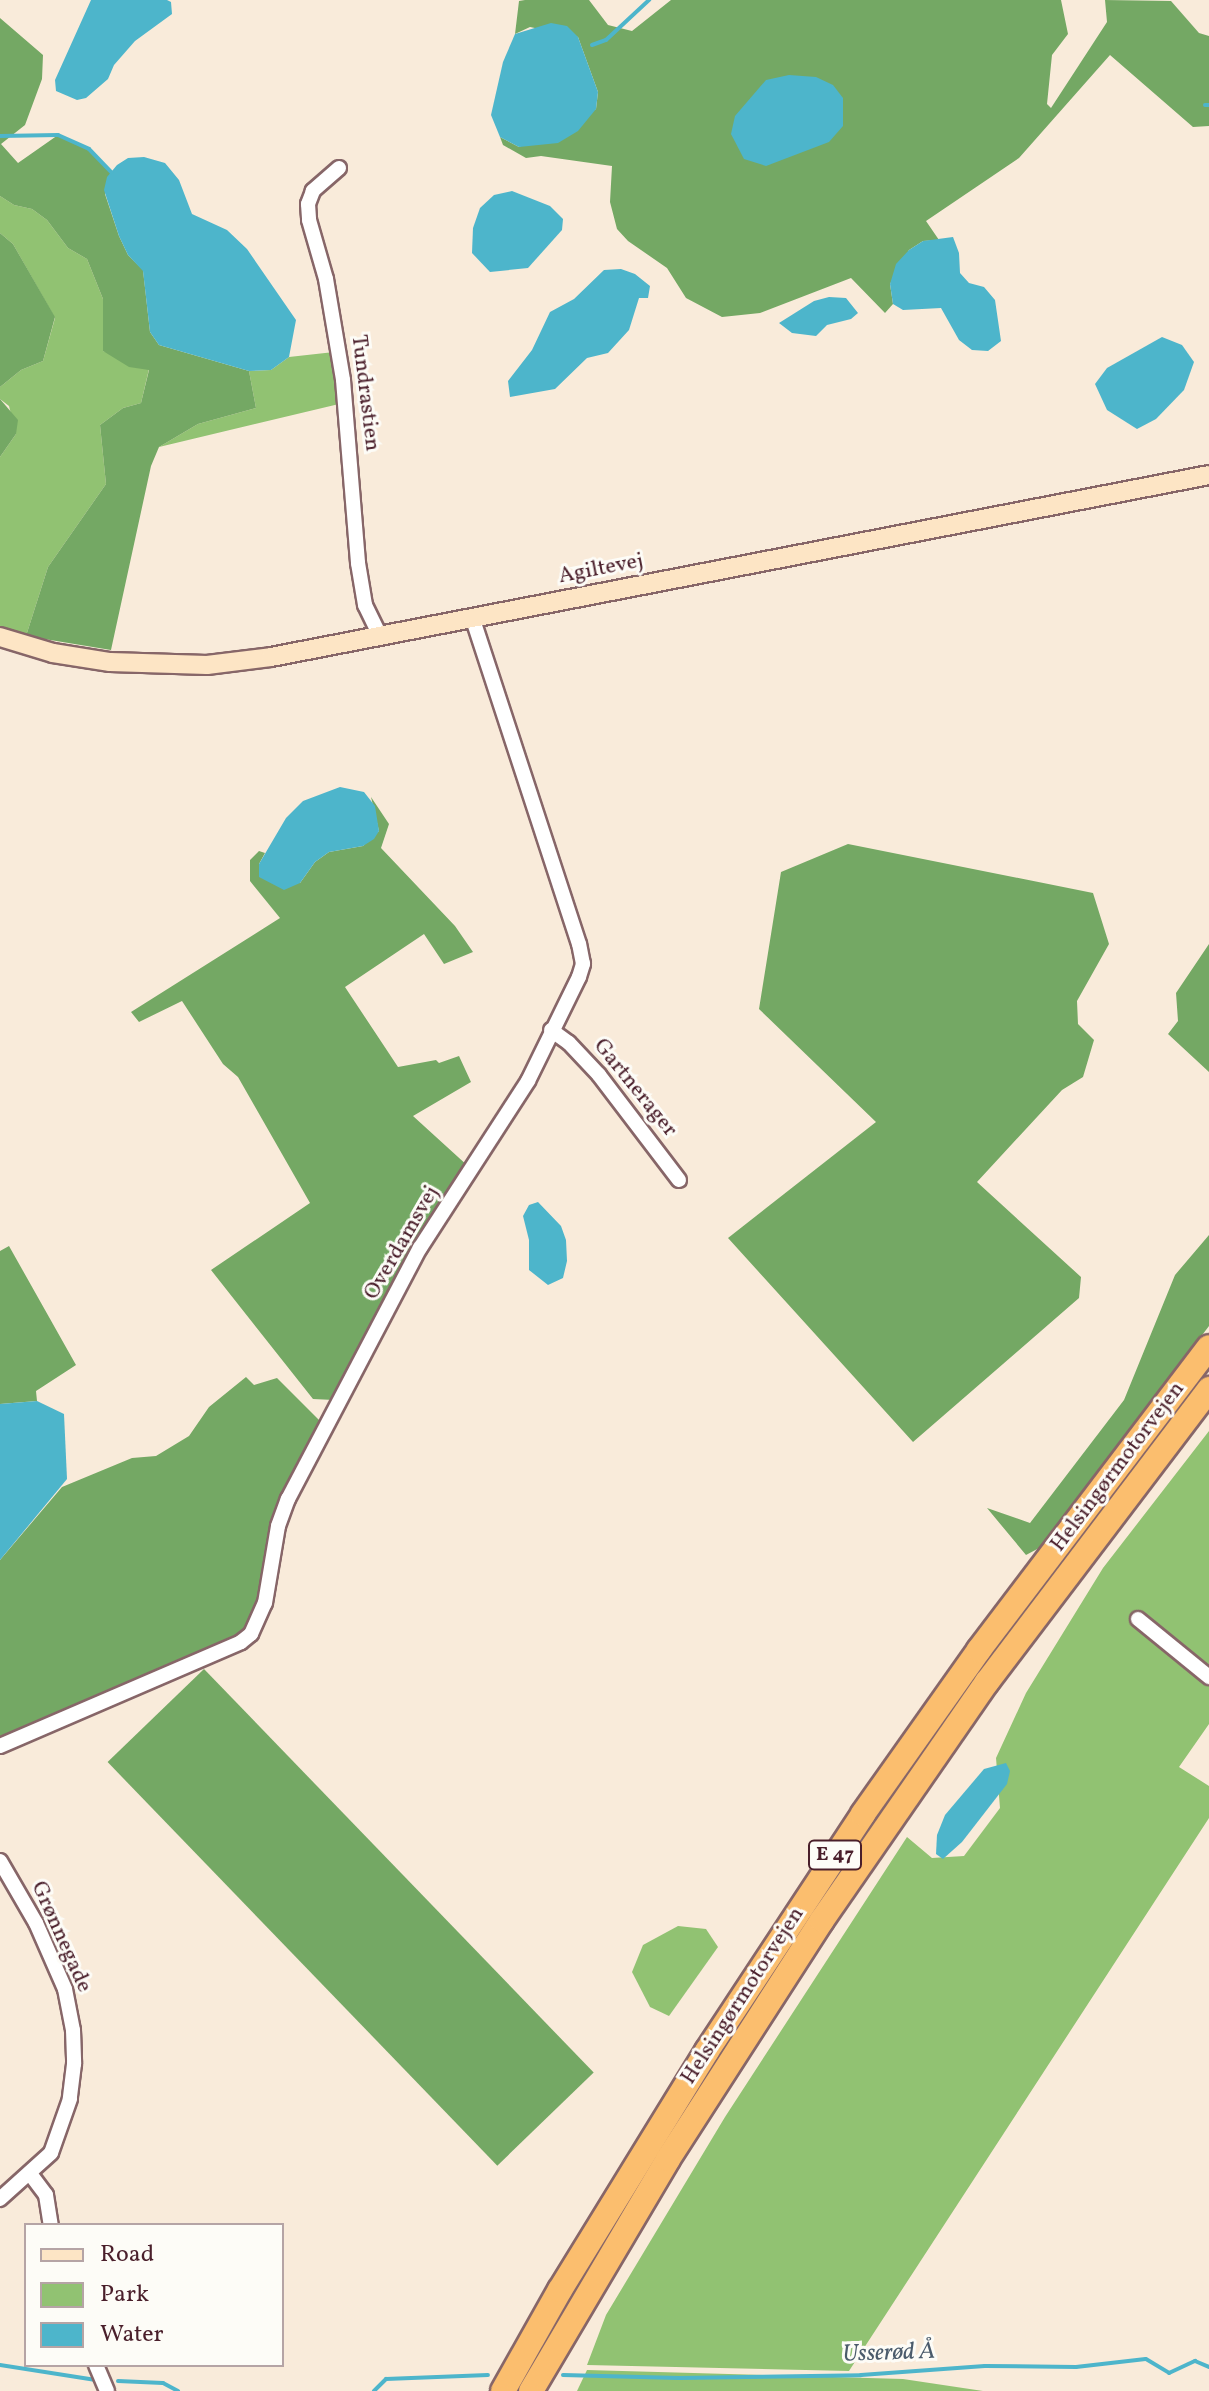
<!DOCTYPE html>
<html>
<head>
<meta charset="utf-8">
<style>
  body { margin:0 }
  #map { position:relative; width:1209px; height:2391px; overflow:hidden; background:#f9ebda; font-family:Vollkorn,serif }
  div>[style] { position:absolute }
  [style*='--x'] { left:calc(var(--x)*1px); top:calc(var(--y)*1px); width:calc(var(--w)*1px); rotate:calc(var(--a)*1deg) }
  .green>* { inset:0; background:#91c272 }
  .forest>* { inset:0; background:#74a864; transform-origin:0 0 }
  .water>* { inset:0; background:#4db5cb }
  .stream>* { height:4px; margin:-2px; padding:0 2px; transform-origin:2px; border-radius:2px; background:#4db5cb }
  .roads { filter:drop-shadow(2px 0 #876668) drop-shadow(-2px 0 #876668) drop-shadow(0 2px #876668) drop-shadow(0 -2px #876668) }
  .street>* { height:14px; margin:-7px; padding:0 7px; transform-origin:7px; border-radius:7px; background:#fff }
  .secondary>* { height:18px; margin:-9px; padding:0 9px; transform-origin:9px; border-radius:9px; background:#fde5c5 }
  .highway>* { height:24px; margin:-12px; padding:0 12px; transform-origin:12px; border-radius:12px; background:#fbbe6e }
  span { translate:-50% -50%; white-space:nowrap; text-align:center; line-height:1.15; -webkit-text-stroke:6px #fdfcf7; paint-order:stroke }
  .shield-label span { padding:2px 6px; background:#fdfcf7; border:2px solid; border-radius:6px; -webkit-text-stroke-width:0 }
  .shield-label { font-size:20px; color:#4a1f2b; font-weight:700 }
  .street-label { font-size:22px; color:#4a1f2b }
  .water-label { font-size:24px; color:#4b5b6b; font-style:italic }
  .legend { position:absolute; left:24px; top:2223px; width:260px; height:144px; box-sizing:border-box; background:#fdfcf7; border:2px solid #b5a4a5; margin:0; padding:10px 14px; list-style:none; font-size:24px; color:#4a1f2b }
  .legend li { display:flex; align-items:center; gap:16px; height:40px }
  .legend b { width:40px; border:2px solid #b5a4a5 }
</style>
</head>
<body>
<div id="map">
  <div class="green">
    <div style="clip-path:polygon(0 196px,14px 205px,32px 209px,47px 220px,68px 248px,87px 259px,103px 299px,103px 351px,149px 369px,141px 403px,123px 408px,100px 425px,106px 484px,48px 567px,26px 636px,0 626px,0 457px,16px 434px,9px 406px,0 399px,0 387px,21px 370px,43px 361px,55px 318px,13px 244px,0 233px)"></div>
    <div style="clip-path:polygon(334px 352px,339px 404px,159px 447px,198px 424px,256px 408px,249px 371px,271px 370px,289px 357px)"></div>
    <div style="clip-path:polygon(1209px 1431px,1209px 1724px,1179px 1767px,1209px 1786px,1209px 1818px,849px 2371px,587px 2365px,606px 2315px,725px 2117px,907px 1837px,932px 1858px,964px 1856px,1000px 1808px,996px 1758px,1026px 1693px,1103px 1568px)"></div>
    <div style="clip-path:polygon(678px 1926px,706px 1929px,718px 1947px,669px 2016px,650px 2007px,632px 1972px,643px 1945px)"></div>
    <div style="clip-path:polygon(587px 2370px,903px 2379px,983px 2391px,577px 2391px)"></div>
  </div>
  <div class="forest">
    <div style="clip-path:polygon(525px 0,589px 0,608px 25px,632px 31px,671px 0,1061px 0,1068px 34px,1052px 55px,1047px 104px,1051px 108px,1107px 22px,1105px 0,1171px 1px,1199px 33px,1209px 36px,1209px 126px,1193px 127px,1110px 55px,1019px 158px,926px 221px,939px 240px,923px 241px,909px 250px,890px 284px,893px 304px,885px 313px,851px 278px,760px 313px,722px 317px,686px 298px,667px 268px,628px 241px,617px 229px,610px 202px,612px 166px,541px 156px,526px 158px,503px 145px,500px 137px,519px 147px,596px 109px,598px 92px,578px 37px,530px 27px,515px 34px,519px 1px)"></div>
    <div style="clip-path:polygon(0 18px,43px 55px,42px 79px,25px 125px,1px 144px,18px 163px,58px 135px,89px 149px,111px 172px,105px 194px,119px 236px,128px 255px,143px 270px,150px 332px,159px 345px,249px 371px,256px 408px,198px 424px,159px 447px,151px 466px,111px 650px,26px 636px,48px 567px,106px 484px,100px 425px,123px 408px,141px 403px,149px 370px,129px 367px,103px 351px,103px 299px,87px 259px,68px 248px,47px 220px,32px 209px,14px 205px,0 196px)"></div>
    <div style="clip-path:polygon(0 233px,13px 244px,55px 317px,43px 361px,21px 370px,0 387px)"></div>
    <div style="clip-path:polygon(0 399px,18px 420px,16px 434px,0 457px)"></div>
    <div style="clip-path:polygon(371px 797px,389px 824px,381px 848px,455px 926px,473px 952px,444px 964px,424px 934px,345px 987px,398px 1067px,436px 1060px,439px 1063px,459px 1056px,471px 1082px,413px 1116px,469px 1167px,334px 1400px,313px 1399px,211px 1270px,310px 1203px,238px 1077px,223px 1064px,182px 1001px,139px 1022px,131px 1012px,280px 918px,250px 881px,250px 860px,259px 851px,265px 853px,259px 864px,300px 883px,315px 862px,329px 852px,363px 846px,379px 831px)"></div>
    <div style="clip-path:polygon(848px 844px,1093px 893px,1109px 944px,1077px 1001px,1078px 1024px,1094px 1040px,1083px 1077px,1062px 1090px,977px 1182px,1081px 1277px,1079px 1298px,913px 1442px,728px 1238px,876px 1122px,759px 1009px,781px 872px)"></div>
    <div style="clip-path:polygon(1209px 944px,1209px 1072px,1168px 1034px,1178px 1021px,1176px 993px)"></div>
    <div style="clip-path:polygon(1209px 1235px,1209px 1326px,1041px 1547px,1026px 1555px,987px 1508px,1030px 1523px,1124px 1400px,1175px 1275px)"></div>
    <div style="clip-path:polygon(9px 1246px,76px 1365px,36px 1391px,37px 1401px,0 1404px,0 1251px)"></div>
    <div style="clip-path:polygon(246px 1377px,254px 1385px,277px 1378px,322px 1423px,270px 1526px,260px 1592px,248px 1628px,237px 1637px,0 1738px,0 1560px,62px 1487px,132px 1458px,156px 1456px,189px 1436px,209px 1407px)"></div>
    <div style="left:204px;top:1669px;width:561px;height:134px;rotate:46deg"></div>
  </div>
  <div class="water">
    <div style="clip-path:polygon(91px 0,167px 0,171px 2px,172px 14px,135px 41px,114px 65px,108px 79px,86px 98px,77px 100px,56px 91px,55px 80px)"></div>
    <div style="clip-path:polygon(551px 23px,567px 26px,578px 37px,598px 92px,596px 109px,578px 131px,558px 143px,519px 147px,500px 137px,491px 115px,503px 62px,515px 34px)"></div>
    <div style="clip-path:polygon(789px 75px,816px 77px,833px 85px,843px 98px,843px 126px,829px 142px,766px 166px,744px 159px,731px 134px,735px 116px,766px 80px)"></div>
    <div style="clip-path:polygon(144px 157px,165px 163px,179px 180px,192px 214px,227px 230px,247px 249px,296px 320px,289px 357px,271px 370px,249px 371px,159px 345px,150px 332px,143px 271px,128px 255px,119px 236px,104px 190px,107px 177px,117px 165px,128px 158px)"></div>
    <div style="clip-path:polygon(512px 191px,550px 206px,563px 219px,562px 230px,528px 268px,490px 272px,472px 253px,473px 228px,480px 208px,494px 195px)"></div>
    <div style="clip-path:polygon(953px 237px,959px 253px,960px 273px,969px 283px,984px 287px,995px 300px,1001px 341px,988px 351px,972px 350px,959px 340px,941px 308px,903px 310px,893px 304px,890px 284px,896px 264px,909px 250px,923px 241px)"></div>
    <div style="clip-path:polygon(621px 269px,635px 274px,650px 286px,648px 298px,639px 298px,629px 330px,608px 353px,587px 358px,555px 389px,510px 397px,508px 381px,532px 350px,550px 312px,574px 299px,604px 270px)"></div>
    <div style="clip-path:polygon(829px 297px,846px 298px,858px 313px,851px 319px,827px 325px,816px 336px,792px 333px,779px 323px,814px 301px)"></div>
    <div style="clip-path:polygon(1162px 337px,1182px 345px,1194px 362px,1184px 390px,1156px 419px,1137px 429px,1107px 410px,1095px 384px,1107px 368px)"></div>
    <div style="clip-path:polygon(340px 787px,364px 792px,375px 806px,379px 831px,374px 839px,363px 846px,329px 852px,315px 862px,300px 883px,284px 890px,259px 877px,259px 864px,286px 818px,303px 801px)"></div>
    <div style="clip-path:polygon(538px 1202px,561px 1226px,566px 1240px,567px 1261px,563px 1278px,548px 1285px,529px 1270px,529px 1240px,523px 1216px,529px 1205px)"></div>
    <div style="clip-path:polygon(37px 1401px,64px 1414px,67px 1479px,0 1560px,0 1404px)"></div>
    <div style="clip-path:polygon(1006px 1763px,1010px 1771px,1007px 1784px,962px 1842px,943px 1859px,936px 1854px,937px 1835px,945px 1815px,984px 1769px)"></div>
  </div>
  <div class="stream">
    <div style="--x:592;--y:45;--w:15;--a:-20"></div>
    <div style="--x:606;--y:40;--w:59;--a:-42.9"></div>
    <div style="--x:1205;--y:105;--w:4;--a:0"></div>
    <div style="--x:0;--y:136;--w:58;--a:-1"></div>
    <div style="--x:58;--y:135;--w:34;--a:24"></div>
    <div style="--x:89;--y:149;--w:32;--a:46"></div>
    <div style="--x:0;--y:2365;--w:97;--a:8.9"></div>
    <div style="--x:563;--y:2375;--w:116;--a:1.5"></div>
    <div style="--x:679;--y:2378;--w:182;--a:-0.9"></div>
    <div style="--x:861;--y:2375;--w:124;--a:-4.2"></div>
    <div style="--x:985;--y:2366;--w:91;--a:0.6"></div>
    <div style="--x:1076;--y:2367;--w:70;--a:-6.5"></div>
    <div style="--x:1146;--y:2359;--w:27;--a:31"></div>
    <div style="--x:1169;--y:2373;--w:29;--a:-25"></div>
    <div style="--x:1195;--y:2361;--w:15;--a:23"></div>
    <div style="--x:118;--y:2381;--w:45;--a:2.5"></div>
    <div style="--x:163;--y:2383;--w:17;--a:28"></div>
    <div style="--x:374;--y:2391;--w:17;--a:-45"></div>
    <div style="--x:386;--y:2379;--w:102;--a:-2.2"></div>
  </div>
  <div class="roads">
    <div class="street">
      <div style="--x:339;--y:168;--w:35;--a:139"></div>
      <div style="--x:313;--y:191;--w:14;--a:111"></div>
      <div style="--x:308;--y:204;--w:16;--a:86"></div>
      <div style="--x:309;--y:220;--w:61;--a:73.9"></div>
      <div style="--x:326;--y:279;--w:102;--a:80.4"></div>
      <div style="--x:343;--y:380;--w:184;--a:85.3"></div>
      <div style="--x:358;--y:563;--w:43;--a:80.5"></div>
      <div style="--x:365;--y:605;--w:34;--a:64"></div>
      <div style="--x:551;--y:1030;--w:22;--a:36"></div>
      <div style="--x:569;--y:1043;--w:44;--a:46.8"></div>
      <div style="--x:599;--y:1075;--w:132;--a:52.7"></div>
      <div style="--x:1138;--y:1619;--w:92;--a:39.2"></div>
      <div style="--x:0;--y:1746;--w:262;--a:-23.3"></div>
      <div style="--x:241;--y:1642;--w:13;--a:-39"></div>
      <div style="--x:251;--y:1634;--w:34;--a:-66"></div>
      <div style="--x:265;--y:1603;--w:78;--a:-80.4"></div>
      <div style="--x:278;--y:1526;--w:29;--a:-70"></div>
      <div style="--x:288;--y:1499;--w:284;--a:-62.3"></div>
      <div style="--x:420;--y:1248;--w:199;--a:-57.1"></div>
      <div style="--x:528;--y:1081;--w:116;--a:-63.9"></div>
      <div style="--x:579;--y:977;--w:14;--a:-73"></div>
      <div style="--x:583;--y:964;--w:20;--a:-101"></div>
      <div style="--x:579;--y:944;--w:342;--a:-108.1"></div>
      <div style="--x:0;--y:1861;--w:72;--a:59.9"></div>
      <div style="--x:36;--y:1923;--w:72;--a:66.3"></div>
      <div style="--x:65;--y:1989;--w:42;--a:79"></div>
      <div style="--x:73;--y:2030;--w:34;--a:88"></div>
      <div style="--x:74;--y:2064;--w:35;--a:97"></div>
      <div style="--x:70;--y:2099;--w:57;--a:109.4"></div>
      <div style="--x:51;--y:2153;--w:69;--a:138"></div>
      <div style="--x:31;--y:2175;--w:25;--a:53"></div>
      <div style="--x:46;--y:2195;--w:30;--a:81"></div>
      <div style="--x:96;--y:2365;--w:28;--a:67"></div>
    </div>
    <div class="secondary">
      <div style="--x:0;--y:637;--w:55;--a:16.8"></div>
      <div style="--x:53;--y:653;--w:58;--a:9"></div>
      <div style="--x:110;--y:662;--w:97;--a:1.8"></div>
      <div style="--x:207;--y:665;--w:64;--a:-7.1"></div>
      <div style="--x:271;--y:657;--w:955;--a:-10.98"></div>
    </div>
    <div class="highway">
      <div style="--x:503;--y:2391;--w:116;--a:-60.6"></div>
      <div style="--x:560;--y:2290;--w:281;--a:-58.4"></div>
      <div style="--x:707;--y:2051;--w:284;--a:-56.6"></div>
      <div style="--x:863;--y:1814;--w:201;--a:-54.7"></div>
      <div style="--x:979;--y:1650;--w:380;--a:-52.8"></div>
      <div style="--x:531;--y:2391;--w:269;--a:-59.4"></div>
      <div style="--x:668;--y:2159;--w:284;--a:-57.2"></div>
      <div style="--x:822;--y:1920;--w:290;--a:-55.3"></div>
      <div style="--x:987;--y:1682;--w:368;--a:-52.8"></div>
    </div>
  </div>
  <div class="shield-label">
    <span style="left:835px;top:1855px">E 47</span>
  </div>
  <div class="street-label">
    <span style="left:365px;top:393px;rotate:83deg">Tundrastien</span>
    <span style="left:601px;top:569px;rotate:-11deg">Agiltevej</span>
    <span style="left:635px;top:1088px;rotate:51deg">Gartnerager</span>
    <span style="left:402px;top:1243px;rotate:-60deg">Overdamsvej</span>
    <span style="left:1118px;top:1467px;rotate:-53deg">Helsingørmotorvejen</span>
    <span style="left:61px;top:1937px;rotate:66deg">Grønnegade</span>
    <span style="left:743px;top:1996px;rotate:-57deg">Helsingørmotorvejen</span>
  </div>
  <div class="water-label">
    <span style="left:889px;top:2354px;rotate:-2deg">Usserød Å</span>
  </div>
  <ul class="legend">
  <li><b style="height:10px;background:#fde5c5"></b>Road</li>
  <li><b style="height:22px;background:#91c272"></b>Park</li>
  <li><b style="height:22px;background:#4db5cb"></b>Water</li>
  </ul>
</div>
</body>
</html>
